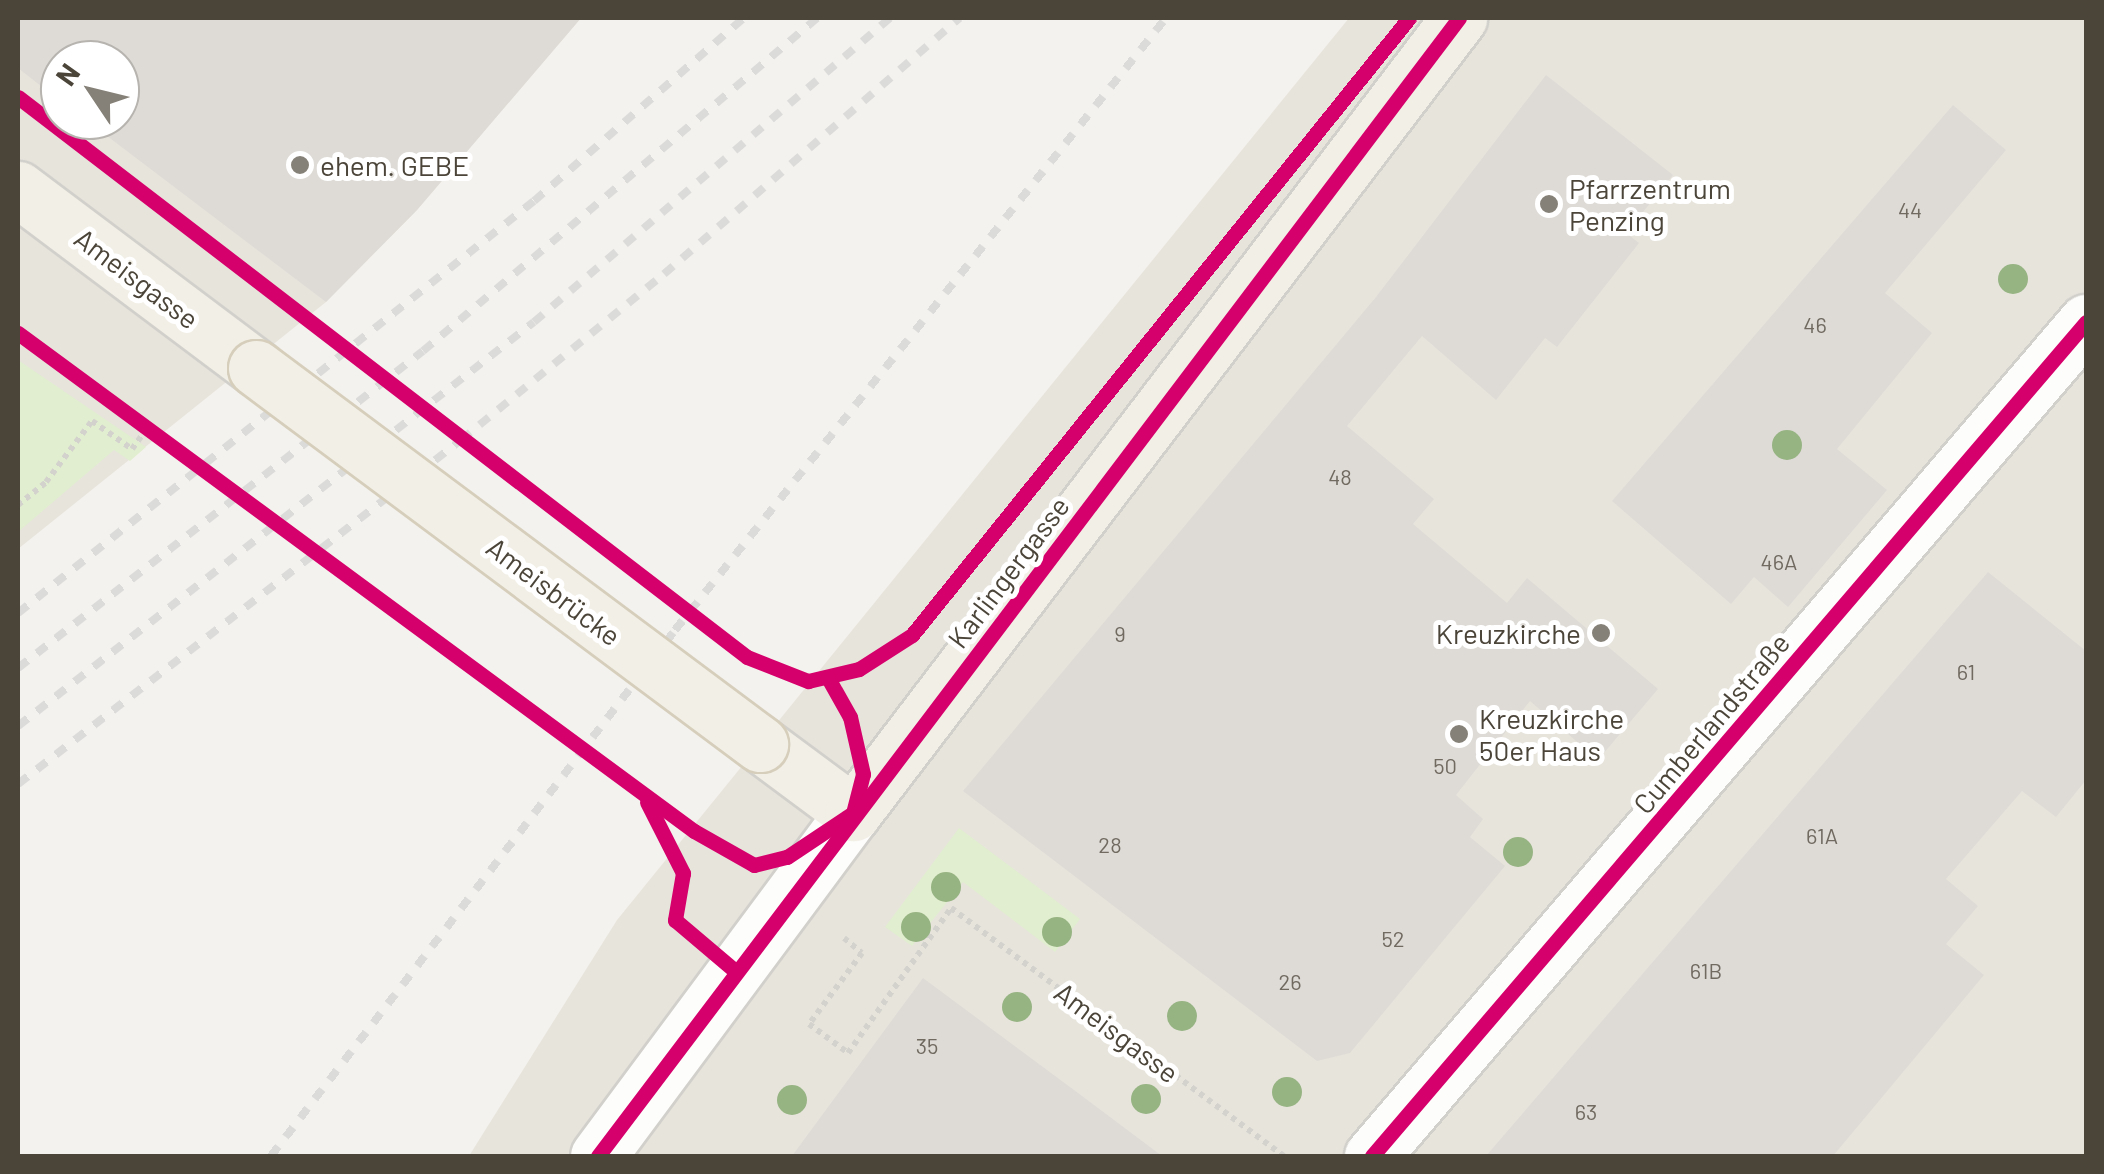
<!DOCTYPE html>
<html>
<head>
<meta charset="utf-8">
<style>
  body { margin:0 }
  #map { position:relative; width:2104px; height:1174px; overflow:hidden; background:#f4f2ee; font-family:Barlow,sans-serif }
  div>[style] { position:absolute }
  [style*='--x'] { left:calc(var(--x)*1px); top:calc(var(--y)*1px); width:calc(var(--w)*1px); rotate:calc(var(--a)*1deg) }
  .residential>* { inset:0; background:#e7e4dc }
  .green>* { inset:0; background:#e1eecf }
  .building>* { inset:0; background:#dedbd6 }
  .path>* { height:6px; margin-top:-3px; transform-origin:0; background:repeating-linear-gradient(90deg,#d3d2cc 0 5px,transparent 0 10px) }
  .roads { filter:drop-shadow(2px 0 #d2d0cb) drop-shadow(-2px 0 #d2d0cb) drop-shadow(0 2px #d2d0cb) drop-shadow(0 -2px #d2d0cb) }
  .minor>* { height:55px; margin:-27.5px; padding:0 27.5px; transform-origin:27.5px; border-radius:27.5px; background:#fdfdfc }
  .major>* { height:55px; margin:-27.5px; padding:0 27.5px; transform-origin:27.5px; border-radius:27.5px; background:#f2efe6 }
  .rail>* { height:8px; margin-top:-4px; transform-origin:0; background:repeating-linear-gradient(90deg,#dbdbda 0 12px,transparent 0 24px) }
  .bridges { filter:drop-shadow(2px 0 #d6cebb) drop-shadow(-2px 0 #d6cebb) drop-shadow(0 2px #d6cebb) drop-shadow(0 -2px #d6cebb) }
  .major-bridge>* { height:55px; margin:-27.5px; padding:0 27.5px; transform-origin:27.5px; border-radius:27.5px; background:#f2efe6 }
  .cycleway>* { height:15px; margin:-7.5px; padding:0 7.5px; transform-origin:7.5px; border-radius:7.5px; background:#d6006c }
  .trees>* { width:30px; height:30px; margin:-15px; border-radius:50%; background:#96b382 }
  .dots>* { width:28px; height:28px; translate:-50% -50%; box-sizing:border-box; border:5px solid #fff; border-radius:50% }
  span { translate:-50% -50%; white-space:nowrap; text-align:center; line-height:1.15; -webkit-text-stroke:10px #fff; paint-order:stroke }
  .number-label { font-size:22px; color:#706a61 }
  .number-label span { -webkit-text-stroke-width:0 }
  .poi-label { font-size:28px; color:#4b4439 }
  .left { translate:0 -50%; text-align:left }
  .right { translate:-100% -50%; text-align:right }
  .street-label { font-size:28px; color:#4b4439 }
  .frame { position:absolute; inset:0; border:20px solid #4b4439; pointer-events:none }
  .north { position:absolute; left:40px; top:40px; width:100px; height:100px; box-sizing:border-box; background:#fff; border:2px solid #b7b4b0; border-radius:50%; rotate:305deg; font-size:28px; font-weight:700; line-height:40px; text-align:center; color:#4b4439 }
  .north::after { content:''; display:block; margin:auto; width:35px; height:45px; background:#868178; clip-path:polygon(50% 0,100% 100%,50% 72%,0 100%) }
</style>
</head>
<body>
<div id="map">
  <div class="residential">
    <div style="clip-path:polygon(evenodd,18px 18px,581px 18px,417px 210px,326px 302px,18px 549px,18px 18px,60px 60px,120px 60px,120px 120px,60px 120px,60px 60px)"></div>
    <div style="clip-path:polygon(1349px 18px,2086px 18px,2086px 1156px,469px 1156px,617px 920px)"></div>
  </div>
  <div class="green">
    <div style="clip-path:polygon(18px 360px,146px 447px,130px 461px,114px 450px,18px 532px)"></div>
    <div style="clip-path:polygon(959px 828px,1080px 919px,1055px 952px,963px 882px,912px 946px,885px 927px)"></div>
  </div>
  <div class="building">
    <div style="clip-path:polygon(18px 18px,581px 18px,417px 210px,326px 302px,86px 120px,120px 120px,120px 60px,60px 60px,60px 101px,18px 68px)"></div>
    <div style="clip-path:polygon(1546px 75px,1673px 175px,1626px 233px,1639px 243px,1557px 347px,1545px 338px,1496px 400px,1422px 336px,1347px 426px,1434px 499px,1413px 524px,1507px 603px,1527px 578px,1658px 689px,1598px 760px,1530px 701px,1456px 795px,1483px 819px,1470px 837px,1505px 866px,1350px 1053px,1317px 1061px,963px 791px,1376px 297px)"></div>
    <div style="clip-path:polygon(1953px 105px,2006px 150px,1885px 293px,1932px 333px,1837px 449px,1887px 490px,1788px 607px,1754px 577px,1731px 604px,1612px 501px)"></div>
    <div style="clip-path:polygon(1988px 572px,2086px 651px,2086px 780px,2056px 817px,2022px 791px,1946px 879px,1978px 906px,1946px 944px,1984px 975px,1833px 1156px,1486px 1156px)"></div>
    <div style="clip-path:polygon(923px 978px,1078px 1093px,1162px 1156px,792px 1156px)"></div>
  </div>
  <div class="path">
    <div style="--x:18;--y:505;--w:36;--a:-39"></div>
    <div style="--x:46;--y:482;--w:76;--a:-53"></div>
    <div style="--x:92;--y:421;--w:49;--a:35"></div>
    <div style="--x:132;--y:449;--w:26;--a:-54"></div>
    <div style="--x:844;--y:938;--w:23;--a:40"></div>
    <div style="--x:862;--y:953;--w:89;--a:126.7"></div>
    <div style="--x:809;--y:1024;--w:49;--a:36.6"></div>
    <div style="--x:848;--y:1053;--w:178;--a:-54.6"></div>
    <div style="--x:951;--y:908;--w:415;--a:36.7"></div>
  </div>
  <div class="roads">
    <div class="minor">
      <div style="--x:598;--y:1156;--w:427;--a:-53.4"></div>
      <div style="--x:1372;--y:1156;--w:1098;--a:-49.43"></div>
    </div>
    <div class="major">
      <div style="--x:18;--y:189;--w:298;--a:36.9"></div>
      <div style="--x:760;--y:744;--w:116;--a:36.6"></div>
      <div style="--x:853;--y:813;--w:1000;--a:-52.68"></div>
    </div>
  </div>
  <div class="rail">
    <div style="--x:18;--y:613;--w:660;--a:-38.61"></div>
    <div style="--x:534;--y:201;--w:279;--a:-41.1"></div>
    <div style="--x:18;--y:668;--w:514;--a:-38.05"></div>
    <div style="--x:423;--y:351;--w:516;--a:-40.2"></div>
    <div style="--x:18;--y:726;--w:655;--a:-38.06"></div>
    <div style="--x:534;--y:322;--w:468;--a:-40.5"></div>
    <div style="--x:18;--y:784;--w:561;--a:-37.83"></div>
    <div style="--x:461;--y:440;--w:262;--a:-39.3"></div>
    <div style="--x:664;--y:274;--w:391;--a:-40.9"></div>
    <div style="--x:271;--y:1156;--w:663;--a:-52.47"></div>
    <div style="--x:675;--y:630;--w:785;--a:-51.26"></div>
  </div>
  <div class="bridges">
    <div class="major-bridge">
      <div style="--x:256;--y:368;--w:629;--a:36.72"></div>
    </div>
  </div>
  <div class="cycleway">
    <div style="--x:18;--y:97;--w:919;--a:37.53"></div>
    <div style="--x:747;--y:657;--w:66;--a:21.5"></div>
    <div style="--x:808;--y:681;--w:52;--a:-13.2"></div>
    <div style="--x:859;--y:669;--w:63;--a:-32.7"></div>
    <div style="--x:912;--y:635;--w:792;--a:-51.15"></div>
    <div style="--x:18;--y:333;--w:840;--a:36.38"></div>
    <div style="--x:694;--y:831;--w:69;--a:29.5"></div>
    <div style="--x:754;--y:865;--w:34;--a:-14"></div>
    <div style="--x:787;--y:857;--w:79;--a:-33.7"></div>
    <div style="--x:853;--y:813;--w:40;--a:-75.6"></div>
    <div style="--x:863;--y:774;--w:58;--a:-102.8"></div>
    <div style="--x:850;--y:717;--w:45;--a:-119.4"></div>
    <div style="--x:647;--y:802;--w:80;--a:63.1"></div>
    <div style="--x:683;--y:873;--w:48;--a:99.7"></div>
    <div style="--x:675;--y:920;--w:77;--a:40.3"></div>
    <div style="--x:598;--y:1156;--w:1427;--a:-52.89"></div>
    <div style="--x:1372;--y:1156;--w:1098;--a:-49.43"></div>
  </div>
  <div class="trees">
    <div style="left:2013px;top:279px"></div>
    <div style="left:1787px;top:445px"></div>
    <div style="left:1518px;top:852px"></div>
    <div style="left:946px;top:887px"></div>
    <div style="left:916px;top:927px"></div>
    <div style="left:1057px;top:932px"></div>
    <div style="left:1017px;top:1007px"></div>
    <div style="left:1182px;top:1016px"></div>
    <div style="left:1287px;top:1092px"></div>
    <div style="left:1146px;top:1099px"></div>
    <div style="left:792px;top:1100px"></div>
  </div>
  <div class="dots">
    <div style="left:300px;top:165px;background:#868178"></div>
    <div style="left:1549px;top:204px;background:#868178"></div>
    <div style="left:1601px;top:633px;background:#868178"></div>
    <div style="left:1459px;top:734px;background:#868178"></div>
  </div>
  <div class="number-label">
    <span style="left:1910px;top:210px">44</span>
    <span style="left:1815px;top:325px">46</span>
    <span style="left:1340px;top:477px">48</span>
    <span style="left:1779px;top:562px">46A</span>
    <span style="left:1120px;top:634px">9</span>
    <span style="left:1966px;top:672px">61</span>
    <span style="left:1445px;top:766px">50</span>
    <span style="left:1822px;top:836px">61A</span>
    <span style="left:1110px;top:845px">28</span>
    <span style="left:1393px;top:939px">52</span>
    <span style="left:1706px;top:971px">61B</span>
    <span style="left:1290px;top:982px">26</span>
    <span style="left:927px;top:1046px">35</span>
    <span style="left:1586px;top:1112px">63</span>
  </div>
  <div class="poi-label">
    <span class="left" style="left:320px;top:165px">ehem. GEBE</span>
    <span class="left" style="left:1569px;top:204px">Pfarrzentrum<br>Penzing</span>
    <span class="right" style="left:1581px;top:633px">Kreuzkirche</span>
    <span class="left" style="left:1479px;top:734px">Kreuzkirche<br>50er Haus</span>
  </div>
  <div class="street-label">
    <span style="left:137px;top:278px;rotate:37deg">Ameisgasse</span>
    <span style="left:1008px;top:572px;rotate:-53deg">Karlingergasse</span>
    <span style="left:554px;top:591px;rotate:37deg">Ameisbrücke</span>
    <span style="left:1711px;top:723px;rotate:-50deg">Cumberlandstraße</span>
    <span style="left:1117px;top:1032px;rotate:37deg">Ameisgasse</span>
  </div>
  <div class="frame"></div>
  <div class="north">N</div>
</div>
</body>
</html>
